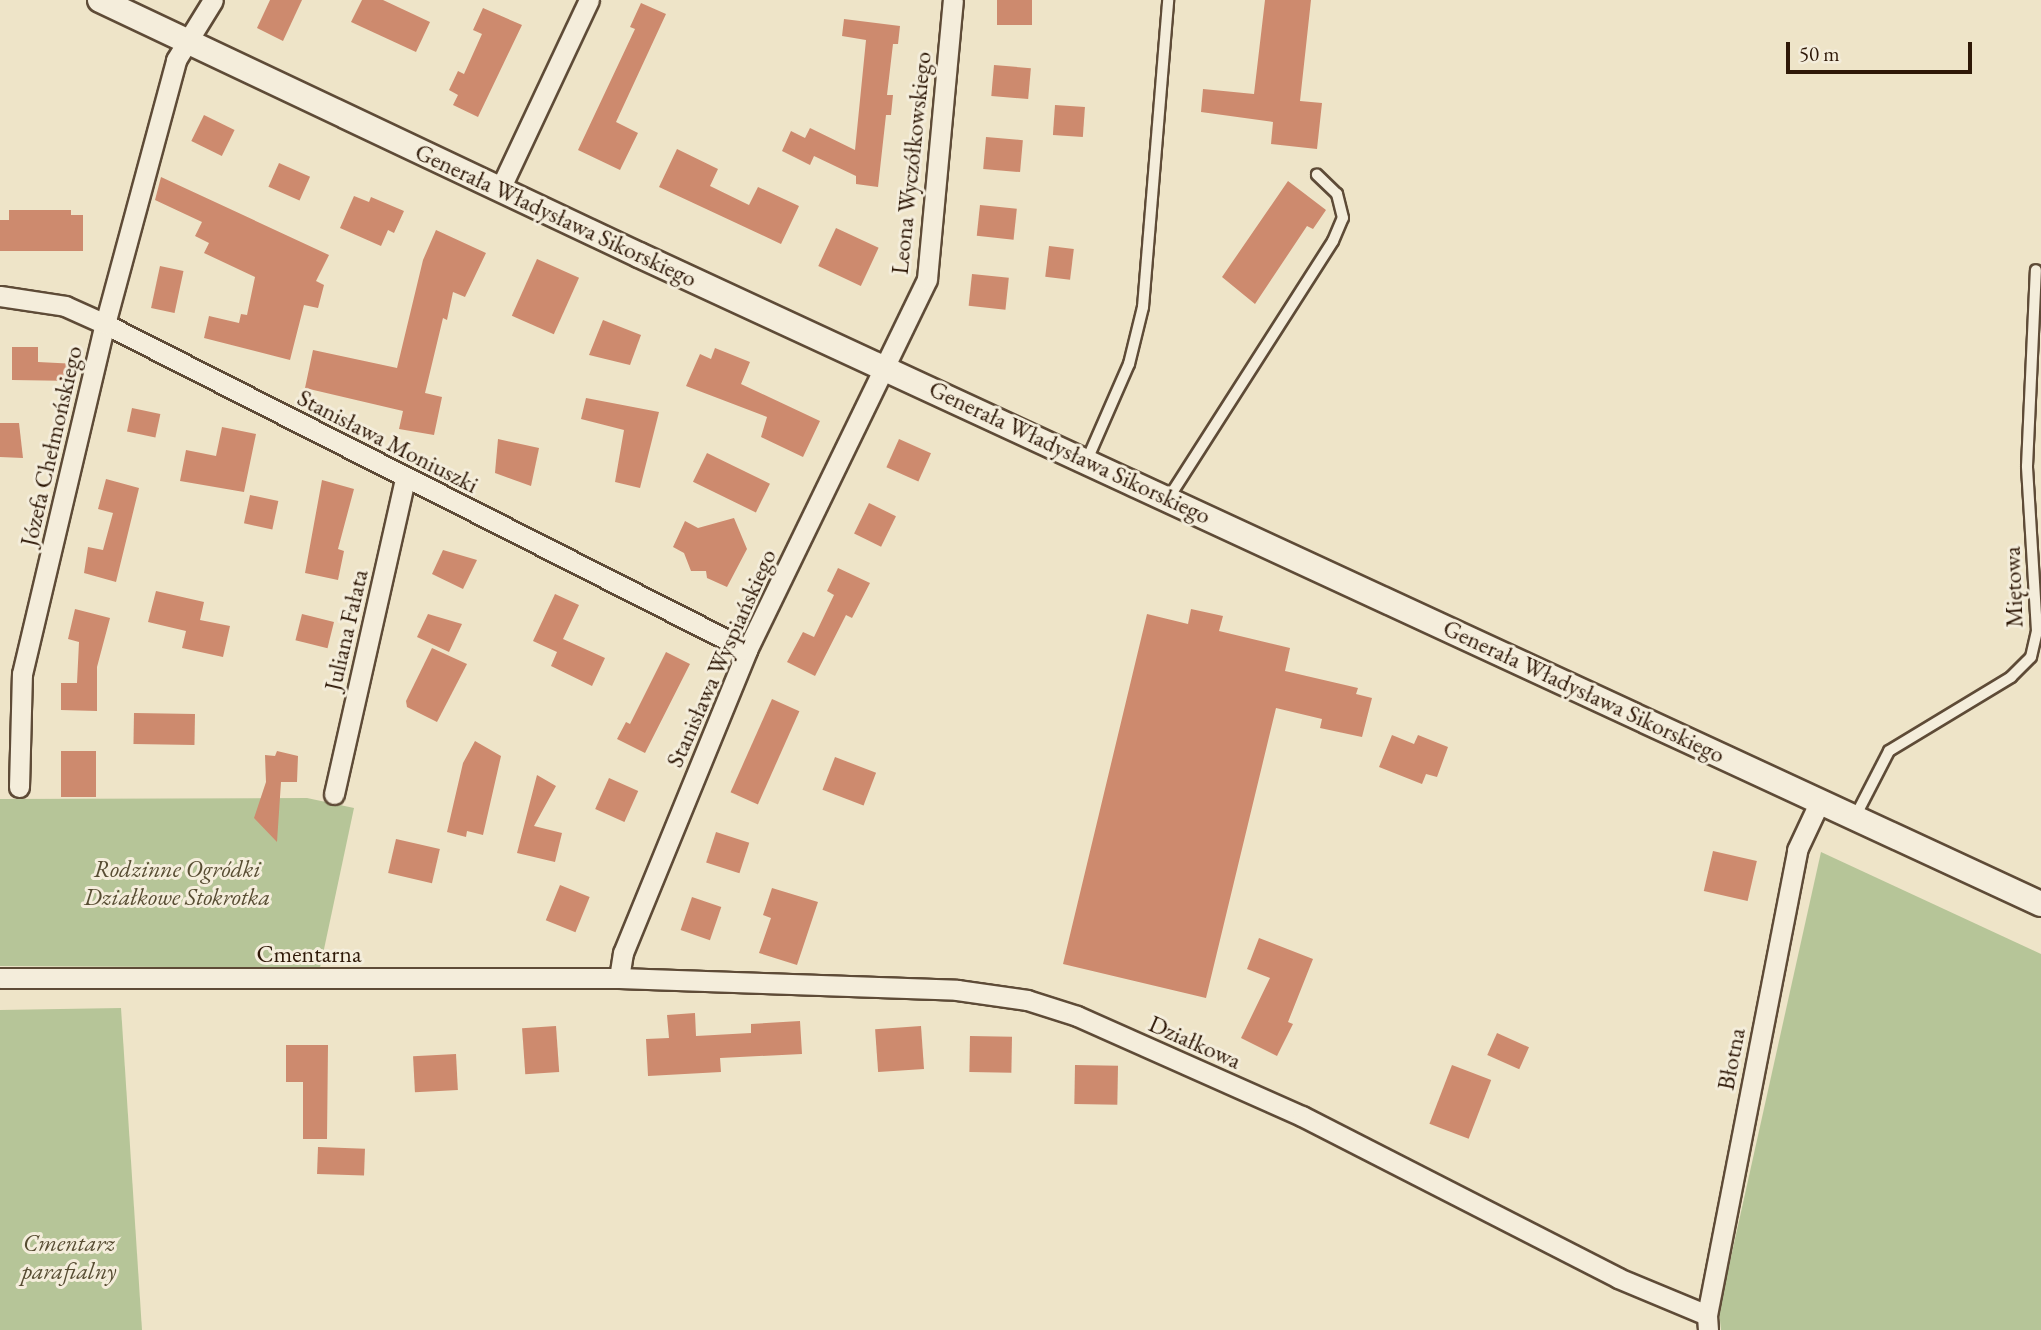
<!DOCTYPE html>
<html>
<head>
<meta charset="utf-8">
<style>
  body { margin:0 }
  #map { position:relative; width:2041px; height:1330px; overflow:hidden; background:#eee4c8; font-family:"EB Garamond",serif }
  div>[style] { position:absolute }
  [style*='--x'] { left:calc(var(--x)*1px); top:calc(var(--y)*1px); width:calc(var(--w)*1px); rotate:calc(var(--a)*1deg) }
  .green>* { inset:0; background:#b6c598 }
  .building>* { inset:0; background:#cd8a6e; transform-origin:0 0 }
  .roads { filter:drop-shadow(2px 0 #5e4b37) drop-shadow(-2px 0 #5e4b37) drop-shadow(0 2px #5e4b37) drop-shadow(0 -2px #5e4b37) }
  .service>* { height:10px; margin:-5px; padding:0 5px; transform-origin:5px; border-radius:5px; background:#f4eddb }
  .minor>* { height:19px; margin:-9.5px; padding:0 9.5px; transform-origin:9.5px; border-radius:9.5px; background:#f4eddb }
  .tertiary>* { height:24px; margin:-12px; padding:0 12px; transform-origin:12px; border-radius:12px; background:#f4eddb }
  span { translate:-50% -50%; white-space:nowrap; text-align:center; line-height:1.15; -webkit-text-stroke:6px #f4eddb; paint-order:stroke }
  .street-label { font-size:24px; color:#2e1807 }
  .park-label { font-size:24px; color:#574c32; font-style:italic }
  .scale { position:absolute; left:1786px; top:42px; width:186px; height:32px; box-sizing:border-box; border:4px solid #2e1807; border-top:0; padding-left:9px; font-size:21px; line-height:24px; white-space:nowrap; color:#2e1807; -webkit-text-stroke:5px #f4eddb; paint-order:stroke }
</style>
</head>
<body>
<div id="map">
  <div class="green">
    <div style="clip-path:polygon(307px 798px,354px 808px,320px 968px,0 966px,0 799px)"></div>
    <div style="clip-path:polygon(1821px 852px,2041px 954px,2041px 1330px,1721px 1330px,1719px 1311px)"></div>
    <div style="clip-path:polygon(121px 1008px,142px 1330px,0 1330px,0 1010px)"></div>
  </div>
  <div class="building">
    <div style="clip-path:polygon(270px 0,302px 0,283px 41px,257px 28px)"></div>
    <div style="clip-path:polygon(362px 0,383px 0,430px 22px,416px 52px,351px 22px)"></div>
    <div style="left:997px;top:0;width:35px;height:25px"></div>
    <div style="clip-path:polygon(1265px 0,1311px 0,1300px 101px,1322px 103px,1317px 149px,1271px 144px,1273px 122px,1201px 112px,1203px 89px,1254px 94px)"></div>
    <div style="clip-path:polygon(641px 3px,666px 14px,616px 122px,638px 133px,620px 170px,578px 150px,635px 29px,630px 27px)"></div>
    <div style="clip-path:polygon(483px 8px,522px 25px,478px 117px,453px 105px,458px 95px,449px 90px,458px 71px,464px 74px,482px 34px,473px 30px)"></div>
    <div style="clip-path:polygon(844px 19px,900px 26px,898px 44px,893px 44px,887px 95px,893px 95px,891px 115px,886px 115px,878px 187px,856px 184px,856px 176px,814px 156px,810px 165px,782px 151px,791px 131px,805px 138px,810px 128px,855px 150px,866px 40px,842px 36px)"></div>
    <div style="left:994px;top:65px;width:37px;height:31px;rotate:5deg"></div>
    <div style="left:1055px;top:105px;width:30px;height:30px;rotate:4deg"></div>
    <div style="left:204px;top:115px;width:34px;height:29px;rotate:26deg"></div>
    <div style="left:986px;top:137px;width:37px;height:32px;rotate:5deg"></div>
    <div style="clip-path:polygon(677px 149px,718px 169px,710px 186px,749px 205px,758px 187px,799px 206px,781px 244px,659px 187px)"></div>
    <div style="left:279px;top:163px;width:34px;height:26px;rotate:24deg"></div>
    <div style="clip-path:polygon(161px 177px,329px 255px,316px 281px,324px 285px,318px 308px,304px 305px,290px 360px,204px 338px,209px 316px,239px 323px,241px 314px,247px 315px,255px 277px,204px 253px,209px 243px,195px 236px,202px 222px,155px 200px)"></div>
    <div style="clip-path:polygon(1288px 181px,1326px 210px,1313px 229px,1307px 226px,1255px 304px,1222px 277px)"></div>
    <div style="clip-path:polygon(354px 196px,369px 202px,371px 197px,404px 211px,394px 233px,388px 230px,381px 246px,340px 228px)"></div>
    <div style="left:980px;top:205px;width:37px;height:31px;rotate:6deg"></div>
    <div style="clip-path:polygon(9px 210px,71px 210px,71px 215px,83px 215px,83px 251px,0 251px,0 220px,9px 220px)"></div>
    <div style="left:836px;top:228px;width:47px;height:42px;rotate:25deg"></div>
    <div style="clip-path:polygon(436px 230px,486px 253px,465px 297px,453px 292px,447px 320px,443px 318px,425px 393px,442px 397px,434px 435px,399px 429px,403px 411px,305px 388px,313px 350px,397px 368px,423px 260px)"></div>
    <div style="left:1049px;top:246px;width:25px;height:31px;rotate:7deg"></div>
    <div style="left:537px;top:259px;width:46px;height:62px;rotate:24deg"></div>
    <div style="left:160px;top:266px;width:24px;height:43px;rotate:12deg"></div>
    <div style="left:972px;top:274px;width:37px;height:32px;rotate:6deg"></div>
    <div style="clip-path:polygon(603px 320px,641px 335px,630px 365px,589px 355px)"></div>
    <div style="clip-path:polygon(12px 347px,38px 347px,38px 362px,77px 364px,76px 381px,12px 380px)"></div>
    <div style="clip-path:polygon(715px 348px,750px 362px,741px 384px,820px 421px,803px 457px,761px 437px,767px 417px,686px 386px,700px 354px,711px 359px)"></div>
    <div style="clip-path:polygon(586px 398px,659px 412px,640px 488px,615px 482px,624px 430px,581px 419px)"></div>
    <div style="left:132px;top:408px;width:29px;height:24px;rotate:12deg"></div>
    <div style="clip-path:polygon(0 423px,19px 423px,23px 458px,0 457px)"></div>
    <div style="clip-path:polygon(222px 427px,256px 434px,244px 492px,180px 481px,186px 450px,216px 456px)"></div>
    <div style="clip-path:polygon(498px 439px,539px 448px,531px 486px,495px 473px)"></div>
    <div style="left:899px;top:439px;width:35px;height:31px;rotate:24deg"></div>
    <div style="left:707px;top:453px;width:70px;height:32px;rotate:26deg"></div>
    <div style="clip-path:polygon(106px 479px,139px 488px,116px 582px,84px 573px,88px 547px,103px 550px,113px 513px,98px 509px)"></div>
    <div style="clip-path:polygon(322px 480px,354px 489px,338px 549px,344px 551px,338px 580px,305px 573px)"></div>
    <div style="left:250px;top:495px;width:29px;height:29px;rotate:12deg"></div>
    <div style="left:869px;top:503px;width:30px;height:34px;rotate:26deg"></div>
    <div style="clip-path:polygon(734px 518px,747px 549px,727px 587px,707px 578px,706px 571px,691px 571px,684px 553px,673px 547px,685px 521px,698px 528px)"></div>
    <div style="clip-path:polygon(443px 550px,477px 560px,463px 589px,432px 574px)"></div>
    <div style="clip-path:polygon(838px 568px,870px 583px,852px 618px,846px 615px,815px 676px,787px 662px,803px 632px,814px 637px,834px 595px,827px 591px)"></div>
    <div style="clip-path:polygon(156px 591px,204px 602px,200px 620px,230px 626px,223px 657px,182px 648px,186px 631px,148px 622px)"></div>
    <div style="clip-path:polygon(555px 594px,579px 605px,563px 639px,605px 658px,592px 686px,551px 666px,560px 645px,557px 652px,533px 641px)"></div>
    <div style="clip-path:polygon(75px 609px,110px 618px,97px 667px,97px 711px,61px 710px,61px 683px,77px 683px,79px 642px,68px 639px)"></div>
    <div style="clip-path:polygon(1191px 609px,1223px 616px,1219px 631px,1290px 648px,1285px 671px,1358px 688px,1356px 694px,1372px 698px,1362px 737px,1320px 728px,1322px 719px,1276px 708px,1206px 998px,1063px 964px,1147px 614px,1188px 624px)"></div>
    <div style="left:302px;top:614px;width:33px;height:27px;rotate:14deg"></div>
    <div style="clip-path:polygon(428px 614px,462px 624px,449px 652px,417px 637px)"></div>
    <div style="clip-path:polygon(432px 648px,467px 664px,437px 722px,407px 707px,406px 701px)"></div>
    <div style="clip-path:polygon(666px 652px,690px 664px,645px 753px,617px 739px,626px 722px,630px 724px)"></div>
    <div style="left:772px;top:699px;width:30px;height:102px;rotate:24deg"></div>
    <div style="left:134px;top:713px;width:61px;height:31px;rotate:1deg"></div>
    <div style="clip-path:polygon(1392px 735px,1414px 744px,1418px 735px,1448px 747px,1437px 777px,1426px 774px,1422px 784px,1379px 767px)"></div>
    <div style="clip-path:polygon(475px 741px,501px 756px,483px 835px,467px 831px,466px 837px,447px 832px,463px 763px)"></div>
    <div style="left:61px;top:751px;width:35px;height:46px"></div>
    <div style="clip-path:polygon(277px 751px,298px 756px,297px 782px,281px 782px,277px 842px,254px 818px,266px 782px,265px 755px,275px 756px)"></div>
    <div style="left:835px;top:757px;width:44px;height:35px;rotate:21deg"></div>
    <div style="clip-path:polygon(537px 775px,556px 786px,534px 826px,562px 833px,555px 862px,517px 853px)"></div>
    <div style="left:609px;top:778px;width:32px;height:34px;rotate:24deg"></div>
    <div style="left:716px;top:832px;width:35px;height:32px;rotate:18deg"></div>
    <div style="left:396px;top:839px;width:45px;height:35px;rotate:13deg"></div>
    <div style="left:1713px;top:851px;width:45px;height:41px;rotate:13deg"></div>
    <div style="left:560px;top:885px;width:32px;height:38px;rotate:22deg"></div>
    <div style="clip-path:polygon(772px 888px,818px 902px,797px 965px,759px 953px,771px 918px,763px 915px)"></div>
    <div style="left:692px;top:897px;width:31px;height:35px;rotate:19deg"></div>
    <div style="clip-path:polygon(1259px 938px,1313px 959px,1288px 1022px,1293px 1024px,1277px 1056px,1241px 1038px,1270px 978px,1247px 969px)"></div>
    <div style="clip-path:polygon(695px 1013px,696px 1036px,751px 1033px,751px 1024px,800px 1021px,802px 1054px,720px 1058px,721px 1072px,648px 1076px,646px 1039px,669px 1038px,667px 1015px)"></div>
    <div style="left:556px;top:1026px;width:46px;height:34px;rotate:86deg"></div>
    <div style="left:921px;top:1026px;width:43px;height:46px;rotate:86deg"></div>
    <div style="left:1497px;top:1033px;width:35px;height:24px;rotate:24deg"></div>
    <div style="left:970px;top:1036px;width:42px;height:36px;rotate:1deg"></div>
    <div style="clip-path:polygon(286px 1045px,328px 1045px,327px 1139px,303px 1139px,303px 1082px,286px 1082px)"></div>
    <div style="left:456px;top:1054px;width:36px;height:43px;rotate:87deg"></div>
    <div style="left:1075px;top:1065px;width:43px;height:39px;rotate:1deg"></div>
    <div style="left:1452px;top:1065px;width:42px;height:63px;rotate:21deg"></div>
    <div style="left:318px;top:1147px;width:47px;height:27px;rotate:2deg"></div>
  </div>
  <div class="roads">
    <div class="service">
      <div style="--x:1087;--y:460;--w:105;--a:-66.4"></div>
      <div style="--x:1129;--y:364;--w:59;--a:-76.2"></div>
      <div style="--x:1143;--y:307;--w:308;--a:-85.3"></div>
      <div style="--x:1168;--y:499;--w:306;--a:-57.4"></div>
      <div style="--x:1333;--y:241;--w:25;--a:-67"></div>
      <div style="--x:1343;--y:218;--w:25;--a:-104"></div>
      <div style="--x:1337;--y:194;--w:28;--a:-136"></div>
      <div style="--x:1855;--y:817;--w:74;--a:-62.7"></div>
      <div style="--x:1889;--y:751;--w:143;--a:-31.2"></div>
      <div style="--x:2011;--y:677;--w:28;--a:-45"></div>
      <div style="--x:2031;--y:657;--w:27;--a:-77"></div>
      <div style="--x:2037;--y:631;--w:165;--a:-93.5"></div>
      <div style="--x:2027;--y:466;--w:196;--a:-87.4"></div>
    </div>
    <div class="minor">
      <div style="--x:500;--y:189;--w:209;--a:-64.8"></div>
      <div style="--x:0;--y:296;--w:66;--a:8.7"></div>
      <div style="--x:65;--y:306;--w:44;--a:24.2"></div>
      <div style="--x:105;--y:324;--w:720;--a:26.92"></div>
      <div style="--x:19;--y:787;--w:113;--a:-88.5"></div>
      <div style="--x:22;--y:674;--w:360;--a:-76.7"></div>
      <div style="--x:105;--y:324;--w:273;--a:-74.9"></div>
      <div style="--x:176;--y:60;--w:70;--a:-58.3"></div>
      <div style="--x:334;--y:794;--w:324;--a:-77.3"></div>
      <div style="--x:0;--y:978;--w:619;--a:0"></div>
      <div style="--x:619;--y:978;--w:338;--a:2"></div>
      <div style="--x:957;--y:990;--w:71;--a:8.1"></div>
      <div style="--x:1027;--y:1000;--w:52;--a:17.7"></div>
      <div style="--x:1077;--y:1016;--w:246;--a:24"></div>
      <div style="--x:1302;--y:1116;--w:355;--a:27.1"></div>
      <div style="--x:1618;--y:1278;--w:96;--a:22.6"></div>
      <div style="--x:619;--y:978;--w:25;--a:-81"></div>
      <div style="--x:623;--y:953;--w:327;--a:-67.7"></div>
      <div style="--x:747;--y:650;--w:412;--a:-64.1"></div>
      <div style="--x:927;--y:279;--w:280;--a:-84.7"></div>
      <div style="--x:1708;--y:1330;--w:15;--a:-94"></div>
      <div style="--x:1707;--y:1315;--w:474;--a:-79"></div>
      <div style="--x:1797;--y:850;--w:54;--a:-64.9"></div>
    </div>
    <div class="tertiary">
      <div style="--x:100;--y:0;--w:596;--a:25.32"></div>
      <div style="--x:639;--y:255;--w:1545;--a:24.84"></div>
    </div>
  </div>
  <div class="street-label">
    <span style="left:911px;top:163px;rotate:-84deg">Leona Wyczółkowskiego</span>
    <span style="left:556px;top:215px;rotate:25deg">Generała Władysława Sikorskiego</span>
    <span style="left:388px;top:441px;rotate:27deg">Stanisława Moniuszki</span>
    <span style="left:51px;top:446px;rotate:-77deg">Józefa Chełmońskiego</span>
    <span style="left:1070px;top:452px;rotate:25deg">Generała Władysława Sikorskiego</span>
    <span style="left:2013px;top:587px;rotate:-92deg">Miętowa</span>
    <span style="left:346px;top:630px;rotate:-77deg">Juliana Fałata</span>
    <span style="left:721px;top:658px;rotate:-66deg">Stanisława Wyspiańskiego</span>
    <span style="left:1584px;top:691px;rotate:25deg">Generała Władysława Sikorskiego</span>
    <span style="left:309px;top:954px">Cmentarna</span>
    <span style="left:1195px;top:1042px;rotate:24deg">Działkowa</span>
    <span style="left:1731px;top:1059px;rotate:-79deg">Błotna</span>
  </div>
  <div class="park-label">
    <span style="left:177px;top:883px">Rodzinne Ogródki<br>Działkowe Stokrotka</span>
    <span style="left:69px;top:1257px">Cmentarz<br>parafialny</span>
  </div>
  <div class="scale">50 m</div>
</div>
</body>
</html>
